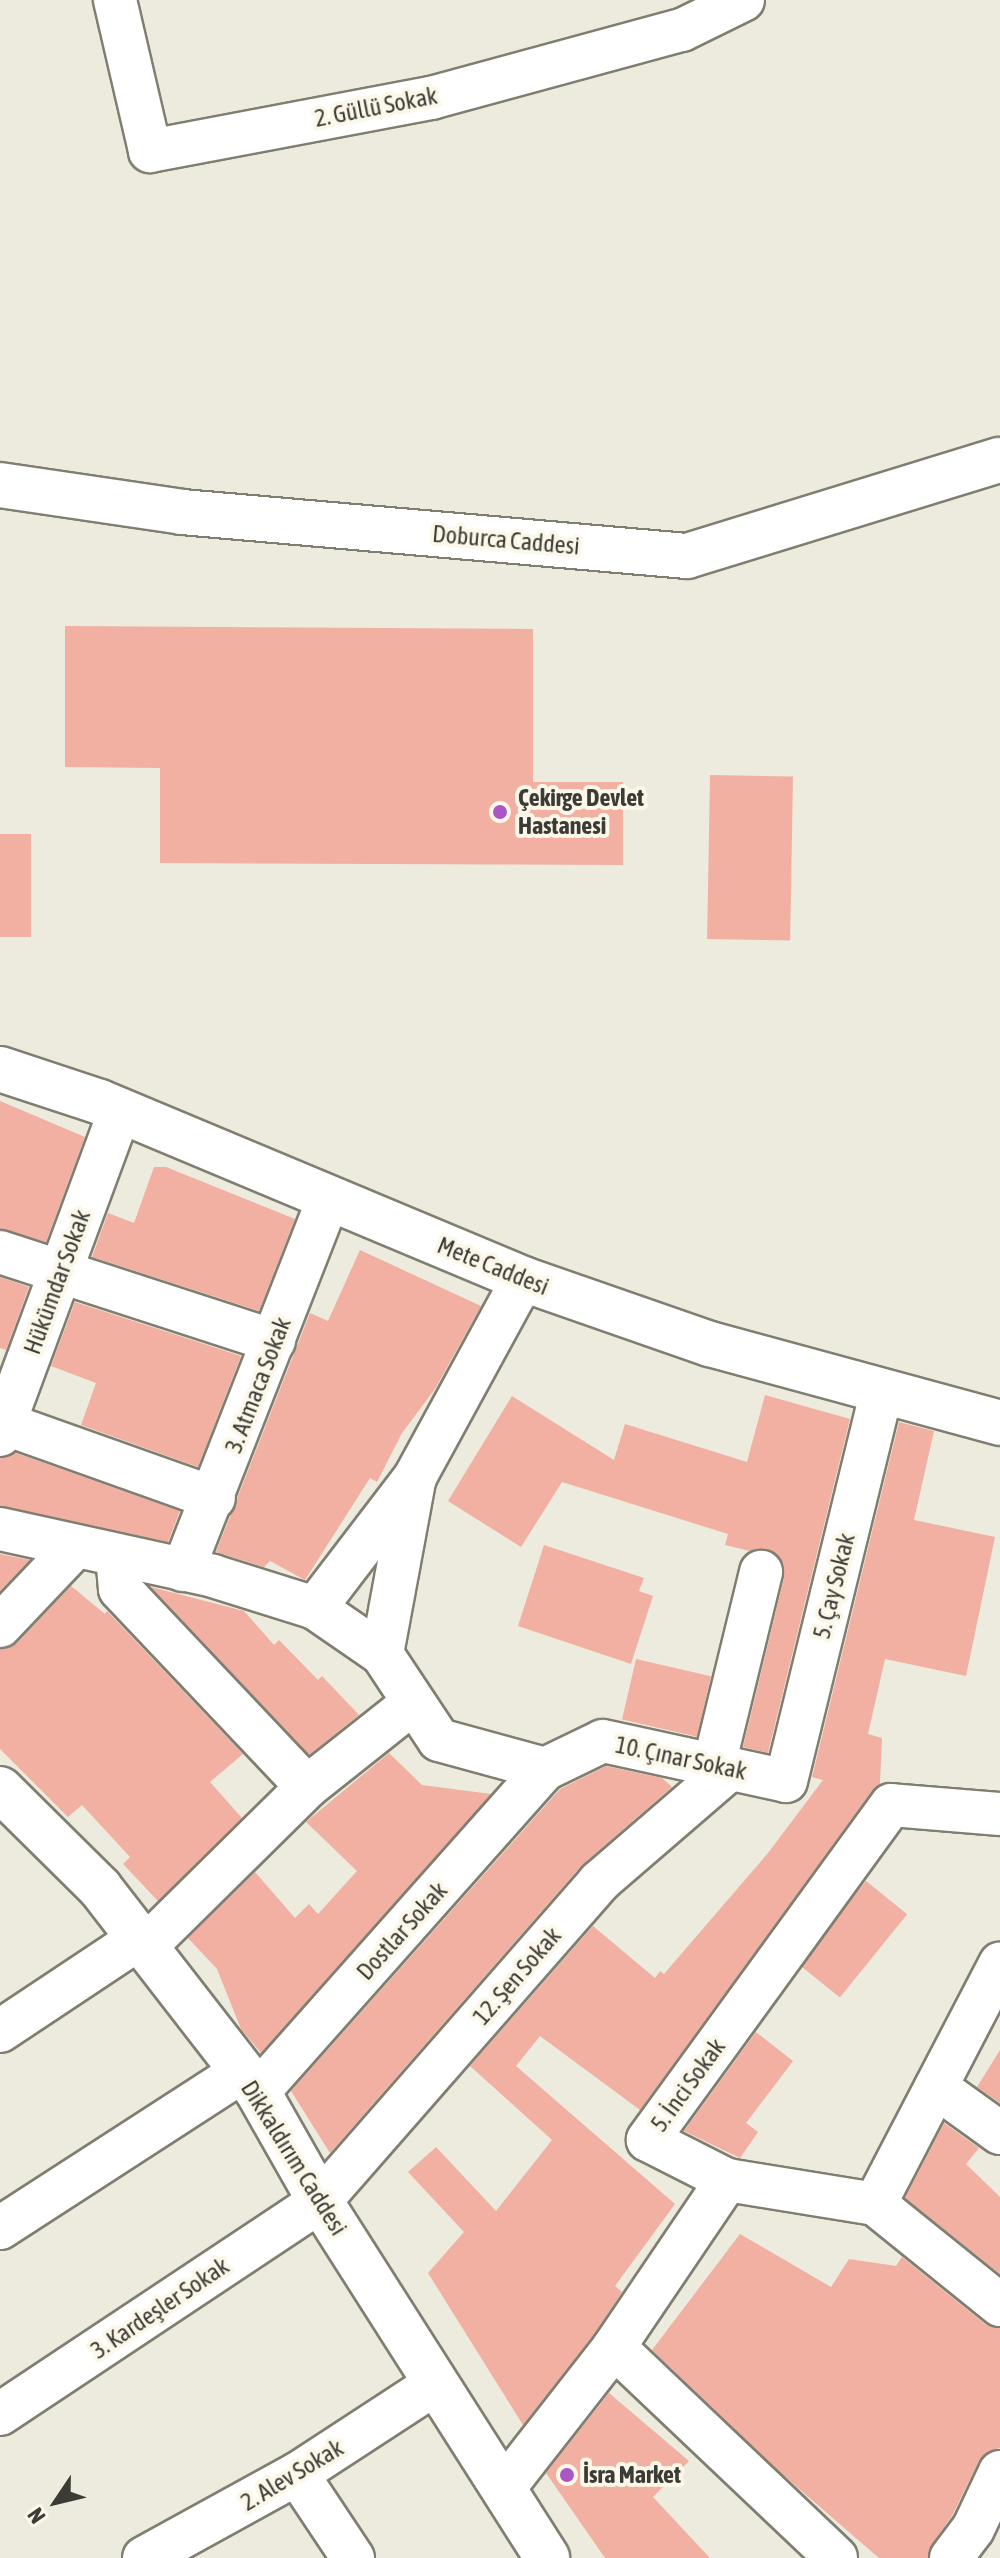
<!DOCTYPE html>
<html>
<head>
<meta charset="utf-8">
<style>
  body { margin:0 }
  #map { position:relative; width:1000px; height:2558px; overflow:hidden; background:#edebdd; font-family:"Asap Condensed",sans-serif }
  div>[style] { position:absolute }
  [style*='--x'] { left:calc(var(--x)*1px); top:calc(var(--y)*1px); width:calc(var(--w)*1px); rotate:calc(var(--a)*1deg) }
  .building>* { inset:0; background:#f1b0a2; transform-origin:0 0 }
  .roads { filter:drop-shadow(2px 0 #807e71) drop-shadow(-2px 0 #807e71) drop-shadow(0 2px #807e71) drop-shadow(0 -2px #807e71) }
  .minor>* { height:42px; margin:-21px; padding:0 21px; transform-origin:21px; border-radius:21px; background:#fff }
  .tertiary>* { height:44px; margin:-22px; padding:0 22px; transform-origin:22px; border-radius:22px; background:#fff }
  .secondary>* { height:44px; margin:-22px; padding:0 22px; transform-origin:22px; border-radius:22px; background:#fff }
  .primary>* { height:44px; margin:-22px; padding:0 22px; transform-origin:22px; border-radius:22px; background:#fff }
  .dots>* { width:22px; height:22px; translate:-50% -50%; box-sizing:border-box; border:4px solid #fbf8ea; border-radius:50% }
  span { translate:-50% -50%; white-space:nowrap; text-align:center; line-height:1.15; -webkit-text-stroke:8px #fbf8ea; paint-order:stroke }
  .street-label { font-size:24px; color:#3c3b35 }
  .poi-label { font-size:24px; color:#3c3b35; font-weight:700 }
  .left { translate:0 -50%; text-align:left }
  .north { position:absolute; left:16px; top:2462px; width:80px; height:80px; -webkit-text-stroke:6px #fbf8ea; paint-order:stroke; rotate:235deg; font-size:22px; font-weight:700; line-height:32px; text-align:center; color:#3c3b35 }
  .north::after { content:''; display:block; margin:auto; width:28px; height:36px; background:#3c3b35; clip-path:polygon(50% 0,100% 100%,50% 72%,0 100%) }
</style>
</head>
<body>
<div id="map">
  <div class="building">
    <div style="clip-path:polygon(65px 626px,533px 629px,533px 782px,623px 782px,623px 865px,160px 863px,160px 768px,65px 767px)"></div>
    <div style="left:710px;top:775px;width:83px;height:164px;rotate:1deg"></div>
    <div style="left:0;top:834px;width:31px;height:103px"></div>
    <div style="clip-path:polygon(0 1101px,85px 1137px,46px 1242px,0 1229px)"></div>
    <div style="clip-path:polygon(154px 1167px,166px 1167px,295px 1219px,259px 1311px,92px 1257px,108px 1213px,134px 1223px)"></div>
    <div style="clip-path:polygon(360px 1250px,481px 1306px,435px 1389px,402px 1433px,377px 1482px,370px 1478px,305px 1580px,270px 1561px,264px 1567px,216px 1552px,310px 1313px,328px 1321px)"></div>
    <div style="clip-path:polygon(0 1277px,29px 1287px,6px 1350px,0 1348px)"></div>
    <div style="clip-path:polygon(75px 1302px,241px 1356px,198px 1467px,81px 1425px,96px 1383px,51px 1366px)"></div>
    <div style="clip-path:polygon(765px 1395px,850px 1419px,768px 1753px,743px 1747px,784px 1578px,784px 1565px,777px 1554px,766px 1549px,750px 1551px,725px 1545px,728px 1534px,562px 1482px,521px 1547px,448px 1501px,512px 1396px,614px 1460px,625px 1424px,747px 1462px)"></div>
    <div style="clip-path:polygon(899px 1422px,934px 1431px,914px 1520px,995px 1537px,966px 1676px,885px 1659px,868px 1734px,882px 1738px,880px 1784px,872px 1791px,640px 2110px,540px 2036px,516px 2066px,675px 2204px,615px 2286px,622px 2292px,595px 2333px,523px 2425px,428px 2273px,464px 2232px,408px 2172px,436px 2147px,496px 2211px,552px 2140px,470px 2066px,593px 1926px,655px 1978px,660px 1971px,664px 1974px,768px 1853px,823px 1780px,812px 1777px)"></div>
    <div style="clip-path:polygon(16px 1453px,180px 1511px,168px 1542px,0 1506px,0 1458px)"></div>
    <div style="clip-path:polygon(544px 1545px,644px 1578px,639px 1591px,653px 1596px,631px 1664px,518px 1626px)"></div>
    <div style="clip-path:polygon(0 1554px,30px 1560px,0 1591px)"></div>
    <div style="clip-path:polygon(71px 1586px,105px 1614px,107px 1611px,243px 1754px,210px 1782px,242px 1818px,158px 1901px,123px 1864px,130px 1857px,82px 1805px,68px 1817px,0 1749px,0 1649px,17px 1643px)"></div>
    <div style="clip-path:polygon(151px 1587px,244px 1611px,274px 1645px,279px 1640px,318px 1680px,322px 1676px,359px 1715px,309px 1755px)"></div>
    <div style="left:636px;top:1659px;width:77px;height:62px;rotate:13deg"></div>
    <div style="clip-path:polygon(389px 1753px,422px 1785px,491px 1794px,261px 2053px,241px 2029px,217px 1969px,188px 1938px,255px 1872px,295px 1918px,309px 1904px,318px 1914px,357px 1871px,306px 1822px)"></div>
    <div style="clip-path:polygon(606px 1766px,662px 1778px,672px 1787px,581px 1866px,330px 2153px,291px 2091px,560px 1789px)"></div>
    <div style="left:866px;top:1881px;width:53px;height:107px;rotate:39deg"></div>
    <div style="clip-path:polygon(756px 2032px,793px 2061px,746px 2123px,758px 2132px,740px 2158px,684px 2131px)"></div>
    <div style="clip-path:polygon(1000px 2050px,1000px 2103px,977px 2087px)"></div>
    <div style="clip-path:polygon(944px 2123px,979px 2148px,966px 2164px,1000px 2197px,1000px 2274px,905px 2198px)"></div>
    <div style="clip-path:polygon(740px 2234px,831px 2287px,849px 2259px,896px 2266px,902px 2257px,985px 2324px,1000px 2328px,1000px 2448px,987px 2452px,979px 2461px,952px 2516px,932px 2544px,928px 2558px,879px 2558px,783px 2475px,652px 2350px)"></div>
    <div style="clip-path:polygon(609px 2393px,689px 2461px,653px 2497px,710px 2558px,605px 2558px,546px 2473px)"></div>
  </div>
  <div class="roads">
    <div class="minor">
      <div style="--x:115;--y:0;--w:155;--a:76.9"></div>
      <div style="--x:150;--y:151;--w:286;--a:-10.7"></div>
      <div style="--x:431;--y:98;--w:260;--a:-15.2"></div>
      <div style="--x:682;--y:30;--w:68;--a:-26.2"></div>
      <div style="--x:0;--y:1252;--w:288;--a:18"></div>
      <div style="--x:0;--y:1422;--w:227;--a:19.6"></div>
      <div style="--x:0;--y:1435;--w:325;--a:-69.7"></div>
      <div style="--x:0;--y:1529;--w:218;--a:12.4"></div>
      <div style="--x:213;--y:1576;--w:107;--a:17.4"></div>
      <div style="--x:315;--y:1608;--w:81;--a:34.5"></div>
      <div style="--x:382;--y:1654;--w:103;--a:56.5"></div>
      <div style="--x:439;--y:1740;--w:110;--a:15.3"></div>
      <div style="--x:545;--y:1769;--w:64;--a:-25.8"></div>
      <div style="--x:603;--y:1741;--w:187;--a:12.3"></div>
      <div style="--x:786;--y:1781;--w:402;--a:-76.2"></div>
      <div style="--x:117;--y:1555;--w:34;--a:85"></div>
      <div style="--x:120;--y:1589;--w:272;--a:46.6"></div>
      <div style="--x:183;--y:1570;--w:400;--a:-68.6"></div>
      <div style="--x:315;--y:1608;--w:165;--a:-52.6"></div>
      <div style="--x:415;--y:1477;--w:226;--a:-61.4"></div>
      <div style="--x:0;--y:1626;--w:110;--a:-46.5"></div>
      <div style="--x:382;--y:1654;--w:171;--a:-79.5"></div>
      <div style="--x:714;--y:1765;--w:199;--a:-76.3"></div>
      <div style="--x:1000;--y:1814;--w:109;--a:-175.3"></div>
      <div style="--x:891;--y:1805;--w:414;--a:126"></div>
      <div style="--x:648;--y:2140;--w:89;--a:26.9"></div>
      <div style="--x:727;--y:2180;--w:150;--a:9.2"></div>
      <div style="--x:875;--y:2204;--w:161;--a:38.9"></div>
      <div style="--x:146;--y:1946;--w:226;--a:-44.6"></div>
      <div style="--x:307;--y:1787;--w:135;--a:-38.4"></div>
      <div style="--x:0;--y:2031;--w:168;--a:-33.6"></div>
      <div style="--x:936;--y:2087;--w:79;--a:35.7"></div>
      <div style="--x:258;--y:2092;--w:432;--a:-48.4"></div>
      <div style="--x:875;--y:2204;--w:271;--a:-62.5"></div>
      <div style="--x:0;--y:2228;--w:287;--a:-32.9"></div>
      <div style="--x:614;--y:2347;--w:306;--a:43.5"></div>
      <div style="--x:0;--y:2414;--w:384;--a:-33.6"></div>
      <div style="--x:320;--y:2201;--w:424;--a:-48.8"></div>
      <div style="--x:599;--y:1882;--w:174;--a:-40.8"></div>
      <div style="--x:297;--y:2474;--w:101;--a:56.3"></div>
      <div style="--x:504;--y:2488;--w:179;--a:-52"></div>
      <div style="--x:614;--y:2347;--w:202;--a:-55.9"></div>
      <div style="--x:144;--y:2558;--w:175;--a:-28.8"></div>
      <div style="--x:297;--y:2474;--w:165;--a:-33.1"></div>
      <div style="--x:951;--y:2558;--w:36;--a:-53"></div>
      <div style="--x:973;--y:2529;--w:63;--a:-64.7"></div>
    </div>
    <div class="tertiary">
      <div style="--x:0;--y:1069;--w:105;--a:18.3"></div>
      <div style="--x:100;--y:1102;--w:459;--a:22.7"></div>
      <div style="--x:523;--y:1279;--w:198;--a:19.2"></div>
      <div style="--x:710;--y:1344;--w:301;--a:15.2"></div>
    </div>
    <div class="secondary">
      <div style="--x:0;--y:485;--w:184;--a:8.4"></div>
      <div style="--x:182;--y:512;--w:507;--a:4.98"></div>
      <div style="--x:687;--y:556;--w:327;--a:-17.1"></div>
    </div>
    <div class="primary">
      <div style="--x:0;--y:1789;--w:141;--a:44.7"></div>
      <div style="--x:100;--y:1888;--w:258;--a:52.2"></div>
      <div style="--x:258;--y:2092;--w:125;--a:60.4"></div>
      <div style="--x:320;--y:2201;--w:423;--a:57.5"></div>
    </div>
  </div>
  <div class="dots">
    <div style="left:500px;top:812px;background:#aa56c5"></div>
    <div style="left:567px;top:2475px;background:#aa56c5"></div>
  </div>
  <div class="street-label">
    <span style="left:376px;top:107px;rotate:-11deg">2. Güllü Sokak</span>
    <span style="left:506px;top:540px;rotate:5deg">Doburca Caddesi</span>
    <span style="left:493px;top:1266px;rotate:22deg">Mete Caddesi</span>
    <span style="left:57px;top:1282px;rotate:-70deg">Hükümdar Sokak</span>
    <span style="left:258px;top:1385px;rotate:-69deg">3. Atmaca Sokak</span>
    <span style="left:834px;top:1586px;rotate:-76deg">5. Çay Sokak</span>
    <span style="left:681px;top:1758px;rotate:12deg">10. Çınar Sokak</span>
    <span style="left:402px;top:1931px;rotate:-48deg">Dostlar Sokak</span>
    <span style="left:517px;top:1976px;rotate:-49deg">12. Şen Sokak</span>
    <span style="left:688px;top:2085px;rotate:-54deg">5. İnci Sokak</span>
    <span style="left:294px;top:2158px;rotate:58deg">Dikkaldırım Caddesi</span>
    <span style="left:160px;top:2308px;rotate:-34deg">3. Kardeşler Sokak</span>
    <span style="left:292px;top:2475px;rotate:-31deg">2. Alev Sokak</span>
  </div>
  <div class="poi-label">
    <span class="left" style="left:518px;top:812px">Çekirge Devlet<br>Hastanesi</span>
    <span class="left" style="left:583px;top:2475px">İsra Market</span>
  </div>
  <div class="north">N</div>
</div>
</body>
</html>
